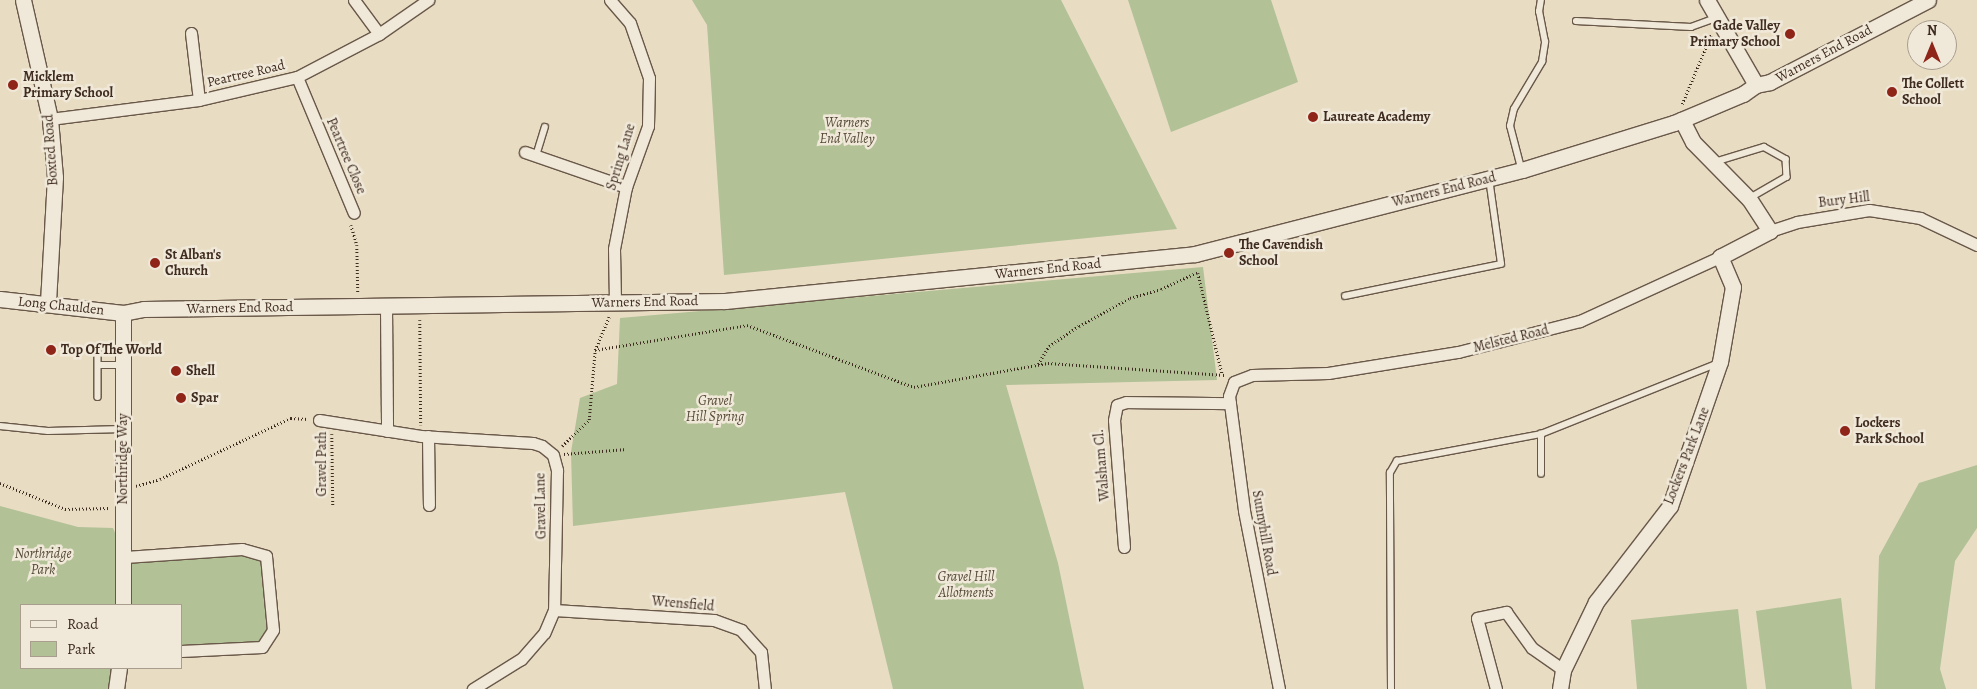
<!DOCTYPE html>
<html>
<head>
<meta charset="utf-8">
<style>
  body { margin:0 }
  #map { position:relative; width:1977px; height:689px; overflow:hidden; background:#e8dcc3; font-family:Alegreya,serif }
  div>[style] { position:absolute }
  [style*='--x'] { left:calc(var(--x)*1px); top:calc(var(--y)*1px); width:calc(var(--w)*1px); rotate:calc(var(--a)*1deg) }
  .green>* { inset:0; background:#b2c196 }
  .path>* { height:2.5px; margin-top:-1.25px; transform-origin:0; background:repeating-linear-gradient(90deg,#3f2c20 0 1px,transparent 0 3.5px) }
  .roads { filter:drop-shadow(1px 0 #695849) drop-shadow(-1px 0 #695849) drop-shadow(0 1px #695849) drop-shadow(0 -1px #695849) }
  .service>* { height:5.5px; margin:-2.75px; padding:0 2.75px; transform-origin:2.75px; border-radius:2.75px; background:#f0e8d8 }
  .minor>* { height:11px; margin:-5.5px; padding:0 5.5px; transform-origin:5.5px; border-radius:5.5px; background:#f0e8d8 }
  .tertiary>* { height:15px; margin:-7.5px; padding:0 7.5px; transform-origin:7.5px; border-radius:7.5px; background:#f0e8d8 }
  .dots>* { width:14px; height:14px; translate:-50% -50%; box-sizing:border-box; border:2px solid #f0e8d8; border-radius:50% }
  span { translate:-50% -50%; white-space:nowrap; text-align:center; line-height:1.15; -webkit-text-stroke:5px #f0e8d8; paint-order:stroke }
  .poi-label { font-size:14px; color:#3f2c20; font-weight:700 }
  .right { translate:-100% -50%; text-align:right }
  .left { translate:0 -50%; text-align:left }
  .street-label { font-size:14px; color:#3f2c20 }
  .park-label { font-size:14px; color:#564a38; font-style:italic }
  .legend { position:absolute; left:20px; top:604px; width:162px; height:65px; box-sizing:border-box; background:#f0e8d8; border:1px solid #a99d8e; margin:0; padding:6px 9px; list-style:none; font-size:15px; color:#3f2c20 }
  .legend li { display:flex; align-items:center; gap:10px; height:25px }
  .legend b { width:25px; border:1px solid #a99d8e }
  .north { position:absolute; left:1907px; top:20px; width:50px; height:50px; box-sizing:border-box; background:#f0e8d8; border:1px solid #a99d8e; border-radius:50%; rotate:0deg; font-size:14px; font-weight:700; line-height:20px; text-align:center; color:#3f2c20 }
  .north::after { content:''; display:block; margin:auto; width:18px; height:22px; background:#8f2418; clip-path:polygon(50% 0,100% 100%,50% 72%,0 100%) }
</style>
</head>
<body>
<div id="map">
  <div class="green">
    <div style="clip-path:polygon(692px 0,1061px 0,1177px 229px,724px 275px,707px 25px)"></div>
    <div style="clip-path:polygon(1128px 0,1271px 0,1298px 82px,1171px 132px)"></div>
    <div style="clip-path:polygon(1203px 267px,1217px 380px,1006px 385px,1058px 563px,1084px 689px,893px 689px,845px 492px,573px 526px,571px 452px,580px 398px,617px 384px,620px 318px)"></div>
    <div style="clip-path:polygon(1977px 465px,1977px 528px,1955px 561px,1940px 669px,1946px 689px,1875px 689px,1879px 556px,1919px 483px)"></div>
    <div style="clip-path:polygon(0 506px,78px 527px,113px 528px,125px 557px,242px 549px,266px 556px,273px 630px,262px 647px,181px 651px,181px 605px,21px 605px,21px 668px,119px 668px,116px 689px,0 689px)"></div>
    <div style="clip-path:polygon(1841px 598px,1852px 689px,1766px 689px,1756px 611px)"></div>
    <div style="clip-path:polygon(1738px 609px,1747px 689px,1637px 689px,1631px 620px)"></div>
  </div>
  <div class="path">
    <div style="--x:1682;--y:104;--w:75;--a:-67.2"></div>
    <div style="--x:351;--y:225;--w:21;--a:73"></div>
    <div style="--x:357;--y:245;--w:48;--a:88.8"></div>
    <div style="--x:1198;--y:273;--w:103;--a:76.5"></div>
    <div style="--x:420;--y:320;--w:105;--a:89.5"></div>
    <div style="--x:595;--y:350;--w:36;--a:-67"></div>
    <div style="--x:1038;--y:364;--w:21;--a:-59"></div>
    <div style="--x:1049;--y:346;--w:36;--a:-34"></div>
    <div style="--x:1079;--y:326;--w:58;--a:-28.8"></div>
    <div style="--x:1130;--y:298;--w:32;--a:-16"></div>
    <div style="--x:1161;--y:289;--w:41;--a:-24.7"></div>
    <div style="--x:332;--y:434;--w:72;--a:89.2"></div>
    <div style="--x:562;--y:446;--w:37;--a:-44"></div>
    <div style="--x:589;--y:420;--w:70;--a:-85.1"></div>
    <div style="--x:595;--y:350;--w:154;--a:-9.3"></div>
    <div style="--x:747;--y:325;--w:178;--a:20.4"></div>
    <div style="--x:914;--y:387;--w:136;--a:-10.2"></div>
    <div style="--x:1048;--y:363;--w:177;--a:3.9"></div>
    <div style="--x:564;--y:454;--w:63;--a:-4.5"></div>
    <div style="--x:0;--y:483;--w:70;--a:21.8"></div>
    <div style="--x:65;--y:509;--w:44;--a:-1.3"></div>
    <div style="--x:136;--y:486;--w:25;--a:-16"></div>
    <div style="--x:160;--y:479;--w:145;--a:-25"></div>
    <div style="--x:291;--y:418;--w:17;--a:3"></div>
  </div>
  <div class="roads">
    <div class="service">
      <div style="--x:1576;--y:21;--w:115;--a:3"></div>
      <div style="--x:1691;--y:27;--w:27;--a:-20"></div>
      <div style="--x:536;--y:156;--w:30;--a:-73"></div>
      <div style="--x:1715;--y:162;--w:51;--a:-17"></div>
      <div style="--x:1764;--y:147;--w:25;--a:29"></div>
      <div style="--x:1786;--y:159;--w:18;--a:87"></div>
      <div style="--x:1787;--y:177;--w:44;--a:149.9"></div>
      <div style="--x:1521;--y:168;--w:43;--a:-104.7"></div>
      <div style="--x:1510;--y:126;--w:17;--a:-77"></div>
      <div style="--x:1514;--y:109;--w:55;--a:-59.2"></div>
      <div style="--x:1542;--y:62;--w:20;--a:-81"></div>
      <div style="--x:1545;--y:42;--w:31;--a:-101"></div>
      <div style="--x:1539;--y:12;--w:12;--a:-81"></div>
      <div style="--x:1345;--y:296;--w:159;--a:-11.6"></div>
      <div style="--x:1501;--y:264;--w:86;--a:-98"></div>
      <div style="--x:98;--y:351;--w:46;--a:90"></div>
      <div style="--x:98;--y:365;--w:23;--a:0"></div>
      <div style="--x:0;--y:426;--w:48;--a:5.9"></div>
      <div style="--x:48;--y:431;--w:75;--a:-1.5"></div>
      <div style="--x:1541;--y:474;--w:40;--a:-90"></div>
      <div style="--x:1391;--y:689;--w:216;--a:-90.3"></div>
      <div style="--x:1390;--y:473;--w:14;--a:-60"></div>
      <div style="--x:1397;--y:461;--w:147;--a:-10.6"></div>
      <div style="--x:1541;--y:434;--w:188;--a:-21.8"></div>
    </div>
    <div class="minor">
      <div style="--x:354;--y:0;--w:42;--a:53.7"></div>
      <div style="--x:610;--y:0;--w:30;--a:49"></div>
      <div style="--x:630;--y:23;--w:58;--a:70.9"></div>
      <div style="--x:649;--y:78;--w:48;--a:91.2"></div>
      <div style="--x:648;--y:126;--w:65;--a:109.8"></div>
      <div style="--x:626;--y:187;--w:63;--a:101"></div>
      <div style="--x:614;--y:249;--w:54;--a:88.9"></div>
      <div style="--x:191;--y:33;--w:67;--a:83.2"></div>
      <div style="--x:297;--y:77;--w:147;--a:67.3"></div>
      <div style="--x:50;--y:119;--w:150;--a:-7.3"></div>
      <div style="--x:199;--y:100;--w:101;--a:-13.2"></div>
      <div style="--x:297;--y:77;--w:93;--a:-27.7"></div>
      <div style="--x:379;--y:34;--w:60;--a:-34.8"></div>
      <div style="--x:525;--y:152;--w:107;--a:19.1"></div>
      <div style="--x:1770;--y:231;--w:28;--a:-18"></div>
      <div style="--x:1797;--y:222;--w:73;--a:-9.5"></div>
      <div style="--x:1869;--y:210;--w:52;--a:8.9"></div>
      <div style="--x:1920;--y:218;--w:63;--a:25.3"></div>
      <div style="--x:386;--y:307;--w:124;--a:89.5"></div>
      <div style="--x:319;--y:420;--w:103;--a:8.9"></div>
      <div style="--x:421;--y:436;--w:112;--a:3.6"></div>
      <div style="--x:533;--y:443;--w:9;--a:18"></div>
      <div style="--x:542;--y:446;--w:14;--a:39"></div>
      <div style="--x:553;--y:455;--w:16;--a:75"></div>
      <div style="--x:557;--y:470;--w:140;--a:91.2"></div>
      <div style="--x:554;--y:610;--w:25;--a:113"></div>
      <div style="--x:544;--y:633;--w:35;--a:131"></div>
      <div style="--x:521;--y:659;--w:57;--a:148"></div>
      <div style="--x:428;--y:436;--w:69;--a:89.2"></div>
      <div style="--x:1124;--y:547;--w:127;--a:-94.5"></div>
      <div style="--x:1114;--y:420;--w:15;--a:-79"></div>
      <div style="--x:1117;--y:405;--w:9;--a:-18"></div>
      <div style="--x:1126;--y:402;--w:104;--a:0.6"></div>
      <div style="--x:125;--y:557;--w:117;--a:-3.9"></div>
      <div style="--x:242;--y:549;--w:25;--a:16"></div>
      <div style="--x:266;--y:556;--w:74;--a:84.6"></div>
      <div style="--x:273;--y:630;--w:20;--a:123"></div>
      <div style="--x:262;--y:647;--w:81;--a:177.2"></div>
      <div style="--x:554;--y:610;--w:160;--a:3.6"></div>
      <div style="--x:714;--y:620;--w:29;--a:20"></div>
      <div style="--x:741;--y:630;--w:30;--a:48"></div>
      <div style="--x:761;--y:652;--w:37;--a:84"></div>
      <div style="--x:1279;--y:689;--w:182;--a:-101.1"></div>
      <div style="--x:1244;--y:510;--w:115;--a:-97.5"></div>
      <div style="--x:1229;--y:396;--w:15;--a:-70"></div>
      <div style="--x:1234;--y:382;--w:19;--a:-21"></div>
      <div style="--x:1252;--y:375;--w:76;--a:-1.5"></div>
      <div style="--x:1328;--y:373;--w:132;--a:-9.2"></div>
      <div style="--x:1458;--y:352;--w:126;--a:-14.3"></div>
      <div style="--x:1580;--y:321;--w:154;--a:-24.6"></div>
      <div style="--x:1496;--y:689;--w:73;--a:-105"></div>
      <div style="--x:1477;--y:618;--w:30;--a:-12"></div>
      <div style="--x:1506;--y:612;--w:44;--a:54.2"></div>
      <div style="--x:1532;--y:648;--w:38;--a:35"></div>
    </div>
    <div class="tertiary">
      <div style="--x:23;--y:0;--w:122;--a:77.2"></div>
      <div style="--x:50;--y:119;--w:58;--a:85.1"></div>
      <div style="--x:55;--y:177;--w:126;--a:93.2"></div>
      <div style="--x:1707;--y:0;--w:98;--a:60"></div>
      <div style="--x:0;--y:299;--w:124;--a:6.5"></div>
      <div style="--x:123;--y:313;--w:21;--a:-11"></div>
      <div style="--x:144;--y:309;--w:581;--a:-0.79"></div>
      <div style="--x:725;--y:301;--w:472;--a:-5.7"></div>
      <div style="--x:1195;--y:254;--w:338;--a:-14.4"></div>
      <div style="--x:1522;--y:170;--w:159;--a:-17.2"></div>
      <div style="--x:1674;--y:123;--w:75;--a:-22.8"></div>
      <div style="--x:1743;--y:94;--w:16;--a:-35"></div>
      <div style="--x:1756;--y:85;--w:14;--a:-12"></div>
      <div style="--x:1770;--y:82;--w:178;--a:-27.4"></div>
      <div style="--x:123;--y:313;--w:292;--a:90"></div>
      <div style="--x:116;--y:689;--w:21;--a:-82"></div>
      <div style="--x:1560;--y:689;--w:19;--a:-81"></div>
      <div style="--x:1563;--y:670;--w:76;--a:-64.1"></div>
      <div style="--x:1596;--y:602;--w:121;--a:-52.4"></div>
      <div style="--x:1670;--y:506;--w:152;--a:-70.9"></div>
      <div style="--x:1720;--y:362;--w:76;--a:-80.2"></div>
      <div style="--x:1733;--y:287;--w:33;--a:-113"></div>
      <div style="--x:1720;--y:257;--w:56;--a:-27.5"></div>
      <div style="--x:1770;--y:231;--w:38;--a:-123"></div>
      <div style="--x:1749;--y:199;--w:80;--a:-134.5"></div>
      <div style="--x:1693;--y:142;--w:25;--a:-117"></div>
    </div>
  </div>
  <div class="dots">
    <div style="left:1790px;top:34px;background:#8f2418"></div>
    <div style="left:13px;top:85px;background:#8f2418"></div>
    <div style="left:1892px;top:92px;background:#8f2418"></div>
    <div style="left:1313px;top:117px;background:#8f2418"></div>
    <div style="left:1229px;top:253px;background:#8f2418"></div>
    <div style="left:155px;top:263px;background:#8f2418"></div>
    <div style="left:51px;top:350px;background:#8f2418"></div>
    <div style="left:176px;top:371px;background:#8f2418"></div>
    <div style="left:181px;top:398px;background:#8f2418"></div>
    <div style="left:1845px;top:431px;background:#8f2418"></div>
  </div>
  <div class="poi-label">
    <span class="right" style="left:1780px;top:34px">Gade Valley<br>Primary School</span>
    <span class="left" style="left:23px;top:85px">Micklem<br>Primary School</span>
    <span class="left" style="left:1902px;top:92px">The Collett<br>School</span>
    <span class="left" style="left:1323px;top:117px">Laureate Academy</span>
    <span class="left" style="left:1239px;top:253px">The Cavendish<br>School</span>
    <span class="left" style="left:165px;top:263px">St Alban's<br>Church</span>
    <span class="left" style="left:61px;top:350px">Top Of The World</span>
    <span class="left" style="left:186px;top:371px">Shell</span>
    <span class="left" style="left:191px;top:398px">Spar</span>
    <span class="left" style="left:1855px;top:431px">Lockers<br>Park School</span>
  </div>
  <div class="street-label">
    <span style="left:1824px;top:54px;rotate:-28deg">Warners End Road</span>
    <span style="left:246px;top:74px;rotate:-13deg">Peartree Road</span>
    <span style="left:51px;top:150px;rotate:-94deg">Boxted Road</span>
    <span style="left:346px;top:156px;rotate:67deg">Peartree Close</span>
    <span style="left:621px;top:157px;rotate:-73deg">Spring Lane</span>
    <span style="left:1444px;top:190px;rotate:-14deg">Warners End Road</span>
    <span style="left:1844px;top:200px;rotate:-7deg">Bury Hill</span>
    <span style="left:1048px;top:269px;rotate:-6deg">Warners End Road</span>
    <span style="left:645px;top:302px;rotate:-1deg">Warners End Road</span>
    <span style="left:61px;top:306px;rotate:6deg">Long Chaulden</span>
    <span style="left:240px;top:308px;rotate:-1deg">Warners End Road</span>
    <span style="left:1511px;top:339px;rotate:-14deg">Melsted Road</span>
    <span style="left:1687px;top:456px;rotate:-69deg">Lockers Park Lane</span>
    <span style="left:123px;top:459px;rotate:-90deg">Northridge Way</span>
    <span style="left:322px;top:464px;rotate:-90deg">Gravel Path</span>
    <span style="left:1102px;top:465px;rotate:-95deg">Walsham Cl.</span>
    <span style="left:541px;top:506px;rotate:-91deg">Gravel Lane</span>
    <span style="left:1264px;top:533px;rotate:80deg">Sunnyhill Road</span>
    <span style="left:683px;top:604px;rotate:5deg">Wrensfield</span>
  </div>
  <div class="park-label">
    <span style="left:847px;top:131px">Warners<br>End Valley</span>
    <span style="left:715px;top:409px">Gravel<br>Hill Spring</span>
    <span style="left:43px;top:562px">Northridge<br>Park</span>
    <span style="left:966px;top:585px">Gravel Hill<br>Allotments</span>
  </div>
  <ul class="legend">
  <li><b style="height:6px;background:#f0e8d8"></b>Road</li>
  <li><b style="height:14px;background:#b2c196"></b>Park</li>
  </ul>
  <div class="north">N</div>
</div>
</body>
</html>
